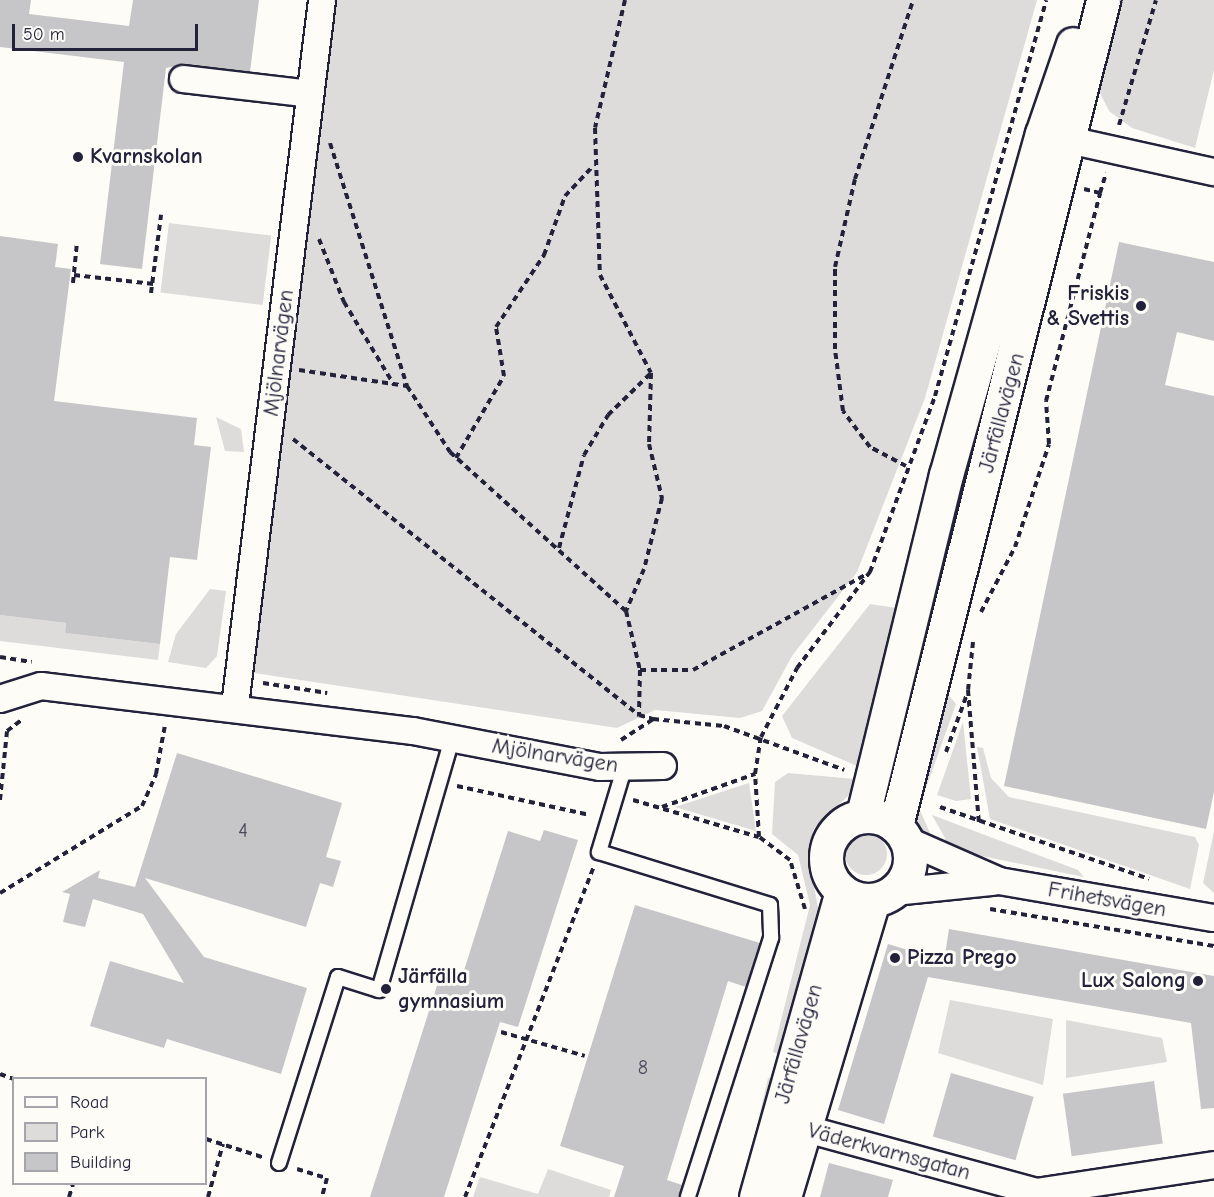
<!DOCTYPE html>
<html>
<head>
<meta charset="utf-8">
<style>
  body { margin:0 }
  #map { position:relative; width:1214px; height:1197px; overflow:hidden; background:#fdfcf7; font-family:"Comic Neue",sans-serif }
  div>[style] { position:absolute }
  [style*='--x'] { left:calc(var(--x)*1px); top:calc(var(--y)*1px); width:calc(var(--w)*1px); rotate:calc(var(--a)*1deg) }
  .green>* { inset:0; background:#dddcdb; transform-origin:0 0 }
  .round { border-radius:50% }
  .building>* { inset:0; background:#c6c6c8; transform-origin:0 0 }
  .path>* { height:4px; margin-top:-2px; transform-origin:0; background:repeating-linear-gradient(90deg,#22223b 0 6px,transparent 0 10.5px) }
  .roads { filter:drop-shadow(2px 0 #22223b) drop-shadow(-2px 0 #22223b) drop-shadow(0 2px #22223b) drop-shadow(0 -2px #22223b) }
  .service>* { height:14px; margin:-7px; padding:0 7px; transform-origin:7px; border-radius:7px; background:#fdfcf7 }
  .minor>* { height:26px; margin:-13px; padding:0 13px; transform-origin:13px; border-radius:13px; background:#fdfcf7 }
  .tertiary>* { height:33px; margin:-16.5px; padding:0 16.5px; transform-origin:16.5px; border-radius:16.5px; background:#fdfcf7 }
  .tertiary>.ring { margin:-16.5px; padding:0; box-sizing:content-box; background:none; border:33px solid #fdfcf7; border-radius:50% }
  .dots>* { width:16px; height:16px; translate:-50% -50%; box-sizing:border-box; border:3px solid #fdfcf7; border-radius:50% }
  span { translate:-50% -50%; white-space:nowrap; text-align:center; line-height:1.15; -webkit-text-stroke:6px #fdfcf7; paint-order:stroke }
  .number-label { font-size:20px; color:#4b4b5e }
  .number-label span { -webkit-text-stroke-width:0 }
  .poi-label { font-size:22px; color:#22223b; font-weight:700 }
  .left { translate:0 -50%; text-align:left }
  .right { translate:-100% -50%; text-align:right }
  .street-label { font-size:22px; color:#22223b }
  .legend { position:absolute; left:12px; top:1077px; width:195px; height:108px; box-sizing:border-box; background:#fdfcf7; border:2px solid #a5a5ac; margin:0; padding:8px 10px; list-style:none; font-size:18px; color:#22223b }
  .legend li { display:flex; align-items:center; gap:12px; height:30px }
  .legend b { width:30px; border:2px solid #a5a5ac }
  .scale { position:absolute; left:12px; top:24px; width:186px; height:27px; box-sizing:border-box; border:3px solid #22223b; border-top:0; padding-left:8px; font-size:18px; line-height:21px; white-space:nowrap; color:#22223b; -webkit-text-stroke:4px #fdfcf7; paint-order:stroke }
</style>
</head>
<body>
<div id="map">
  <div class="green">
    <div style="clip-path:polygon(327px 0,1037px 0,925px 398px,857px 572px,792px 656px,762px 711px,740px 718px,655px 710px,617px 728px,248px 672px)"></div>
    <div style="clip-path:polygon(1119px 0,1214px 0,1214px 70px,1195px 148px,1132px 128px,1109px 111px,1097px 87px)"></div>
    <div style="left:169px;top:223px;width:103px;height:70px;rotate:7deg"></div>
    <div style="clip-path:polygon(216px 417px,241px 429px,244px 452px,225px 451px)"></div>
    <div style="clip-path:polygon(210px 589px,226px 591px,217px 656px,206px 668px,168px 662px,176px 634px)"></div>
    <div style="clip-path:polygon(870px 604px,897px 608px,870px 709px,868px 766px,863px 782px,814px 828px,808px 853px,820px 919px,785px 1056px,773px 1052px,810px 905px,798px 855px,772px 834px,775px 782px,788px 773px,855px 779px,857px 766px,792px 738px,782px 716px)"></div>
    <div style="clip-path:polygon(0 615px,66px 623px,65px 633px,160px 644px,158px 660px,0 641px)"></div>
    <div style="clip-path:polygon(946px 692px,956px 704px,919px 808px,934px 842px,922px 839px,912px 819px)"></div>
    <div style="clip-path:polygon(963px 722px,971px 799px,956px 801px,937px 795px)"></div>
    <div style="clip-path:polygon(977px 747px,983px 748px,991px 778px,1009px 797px,1195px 837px,1199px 845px,1190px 889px,990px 819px)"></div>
    <div style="clip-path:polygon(749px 783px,756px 831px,675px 807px)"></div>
    <div style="clip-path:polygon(932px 815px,1078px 870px,1084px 877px,943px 848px,945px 838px)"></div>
    <div style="clip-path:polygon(1214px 831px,1214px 893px,1203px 883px)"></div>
    <div class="round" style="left:845px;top:833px;width:42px;height:42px"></div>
    <div style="clip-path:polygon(950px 1000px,1053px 1019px,1043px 1085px,938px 1053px)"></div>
    <div style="clip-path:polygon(1066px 1020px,1162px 1038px,1167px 1062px,1066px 1078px)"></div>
    <div style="left:768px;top:1078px;width:17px;height:124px;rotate:13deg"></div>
    <div style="clip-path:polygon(548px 1169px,611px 1190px,609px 1197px,473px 1197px,480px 1177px,538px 1194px)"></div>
  </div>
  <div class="building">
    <div style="clip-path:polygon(0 0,31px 0,29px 14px,129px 26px,133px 0,259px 0,250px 72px,185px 64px,166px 68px,142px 269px,100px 264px,124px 62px,0 47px)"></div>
    <div style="clip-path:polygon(0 236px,58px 244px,55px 267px,71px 269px,54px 401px,197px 418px,194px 445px,211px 447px,197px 560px,170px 557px,160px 644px,65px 633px,66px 623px,0 615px)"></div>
    <div style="clip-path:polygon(1119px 242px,1214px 262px,1214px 341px,1177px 332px,1165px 385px,1214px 396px,1214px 792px,1206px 829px,1004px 786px)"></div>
    <div style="clip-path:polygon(177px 753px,342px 803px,326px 857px,341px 861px,333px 887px,320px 883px,306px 927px,145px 878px,204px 957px,307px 988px,281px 1074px,167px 1039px,164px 1048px,90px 1026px,110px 961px,184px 983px,143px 914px,93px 899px,85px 927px,63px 922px,70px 894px,62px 892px,100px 870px,98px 878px,135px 887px)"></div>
    <div style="clip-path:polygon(544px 830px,578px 840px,518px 1027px,500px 1022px,444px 1197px,370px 1197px,441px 973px,461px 980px,508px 831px,540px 841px)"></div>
    <div style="clip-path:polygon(635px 905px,760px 943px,746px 987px,728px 981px,667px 1180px,682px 1185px,679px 1197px,614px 1197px,624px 1166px,560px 1146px)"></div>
    <div style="clip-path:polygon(949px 929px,1214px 976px,1214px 1108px,1201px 1109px,1191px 1023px,928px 977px,884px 1124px,838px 1110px,888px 944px,944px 961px)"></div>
    <div style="left:951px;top:1073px;width:86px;height:66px;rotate:16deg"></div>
    <div style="left:1154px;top:1081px;width:63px;height:92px;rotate:82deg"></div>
    <div style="clip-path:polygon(829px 1163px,893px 1180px,888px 1197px,820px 1197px)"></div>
  </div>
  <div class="path">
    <div style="--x:625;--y:0;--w:131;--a:103.2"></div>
    <div style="--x:595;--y:128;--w:147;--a:88.1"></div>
    <div style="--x:600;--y:275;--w:110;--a:62.5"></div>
    <div style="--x:651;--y:373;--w:71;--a:91.6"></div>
    <div style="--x:649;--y:444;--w:56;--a:76.5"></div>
    <div style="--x:662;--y:498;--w:73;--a:104.2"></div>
    <div style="--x:644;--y:569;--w:46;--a:113.2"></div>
    <div style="--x:626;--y:611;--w:61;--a:76.7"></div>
    <div style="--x:640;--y:670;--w:45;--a:91.3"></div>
    <div style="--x:1119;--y:125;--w:130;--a:-73.5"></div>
    <div style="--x:330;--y:143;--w:255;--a:72.4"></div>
    <div style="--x:407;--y:386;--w:79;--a:56.9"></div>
    <div style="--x:450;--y:452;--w:237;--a:42.1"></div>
    <div style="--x:1084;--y:189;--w:16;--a:14"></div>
    <div style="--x:1100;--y:193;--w:21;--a:-73"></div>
    <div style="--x:319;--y:239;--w:68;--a:68.4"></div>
    <div style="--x:344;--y:302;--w:97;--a:58.9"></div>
    <div style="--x:74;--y:275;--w:80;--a:6.5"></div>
    <div style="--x:73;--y:283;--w:41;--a:-84.4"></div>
    <div style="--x:151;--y:293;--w:79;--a:-82.7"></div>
    <div style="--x:299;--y:370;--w:109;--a:8.4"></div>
    <div style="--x:293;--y:439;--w:443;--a:38.6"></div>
    <div style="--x:639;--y:715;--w:15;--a:16"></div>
    <div style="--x:456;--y:458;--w:95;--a:-59.7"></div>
    <div style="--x:504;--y:376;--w:50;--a:-99.3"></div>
    <div style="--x:496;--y:327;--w:87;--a:-56.3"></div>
    <div style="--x:544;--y:255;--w:63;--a:-70.4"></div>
    <div style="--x:565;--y:196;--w:42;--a:-46.9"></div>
    <div style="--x:906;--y:466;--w:41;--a:-152.2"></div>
    <div style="--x:870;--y:447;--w:45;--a:-126.9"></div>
    <div style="--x:843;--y:411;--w:63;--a:-97.4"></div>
    <div style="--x:835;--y:349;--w:82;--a:-90"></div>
    <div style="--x:835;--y:267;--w:90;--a:-77.2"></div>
    <div style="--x:855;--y:179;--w:188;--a:-72"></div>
    <div style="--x:559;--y:548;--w:96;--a:-75"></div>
    <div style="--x:584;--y:455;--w:47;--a:-59"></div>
    <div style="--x:608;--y:415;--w:59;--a:-44.3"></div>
    <div style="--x:981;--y:612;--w:73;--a:-62.4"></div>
    <div style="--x:1015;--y:547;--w:108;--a:-71.7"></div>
    <div style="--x:1049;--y:444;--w:43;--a:-94"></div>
    <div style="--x:1046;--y:401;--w:215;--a:-75.4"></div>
    <div style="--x:973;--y:642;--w:48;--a:95.9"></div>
    <div style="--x:968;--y:690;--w:133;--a:85.3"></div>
    <div style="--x:0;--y:657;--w:32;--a:9"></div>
    <div style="--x:640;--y:670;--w:53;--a:0"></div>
    <div style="--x:693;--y:670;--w:199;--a:-28.9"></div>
    <div style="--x:263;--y:683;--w:65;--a:8.9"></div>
    <div style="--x:621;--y:740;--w:38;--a:-33"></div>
    <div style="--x:653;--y:719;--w:71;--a:5.6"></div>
    <div style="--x:724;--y:726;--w:128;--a:20.1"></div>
    <div style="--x:946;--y:752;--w:62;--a:-70.1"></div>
    <div style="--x:457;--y:786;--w:136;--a:12.3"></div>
    <div style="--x:0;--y:800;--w:69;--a:-84.2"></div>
    <div style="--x:7;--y:731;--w:20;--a:-37"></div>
    <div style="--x:633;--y:800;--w:131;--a:16.4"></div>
    <div style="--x:662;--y:807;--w:99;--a:-19.5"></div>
    <div style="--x:940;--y:807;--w:221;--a:19"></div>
    <div style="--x:0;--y:893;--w:167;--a:-31.5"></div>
    <div style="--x:142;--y:806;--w:35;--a:-66"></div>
    <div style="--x:156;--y:774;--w:50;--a:-79.6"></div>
    <div style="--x:805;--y:909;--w:51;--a:-107"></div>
    <div style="--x:790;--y:860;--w:39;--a:-143"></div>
    <div style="--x:759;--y:837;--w:63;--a:-93.6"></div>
    <div style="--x:755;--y:774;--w:37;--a:-81"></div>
    <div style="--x:761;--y:737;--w:78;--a:-62.4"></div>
    <div style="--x:797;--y:668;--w:121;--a:-52.8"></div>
    <div style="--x:870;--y:572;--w:188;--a:-69.7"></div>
    <div style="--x:935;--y:396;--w:411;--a:-74.3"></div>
    <div style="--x:990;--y:909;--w:227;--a:9.4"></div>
    <div style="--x:501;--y:1032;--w:87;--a:15.9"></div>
    <div style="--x:0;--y:1074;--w:15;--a:20"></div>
    <div style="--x:206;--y:1139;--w:59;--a:17.8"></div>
    <div style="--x:297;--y:1169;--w:31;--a:17"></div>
    <div style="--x:327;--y:1178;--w:20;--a:105"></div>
    <div style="--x:69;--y:1197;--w:14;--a:-73"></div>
    <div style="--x:208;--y:1197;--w:55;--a:-74.2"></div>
    <div style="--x:465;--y:1197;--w:353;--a:-68.7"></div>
  </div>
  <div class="roads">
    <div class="service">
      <div style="--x:624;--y:769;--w:87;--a:106.8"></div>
      <div style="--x:599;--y:852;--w:179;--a:17.2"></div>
      <div style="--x:770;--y:905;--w:33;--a:88"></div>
      <div style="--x:771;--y:938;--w:272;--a:107.8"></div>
      <div style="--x:279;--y:1163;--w:195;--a:-72.4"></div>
      <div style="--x:338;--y:977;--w:43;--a:17.6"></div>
      <div style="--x:379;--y:990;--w:262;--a:-73.8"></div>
    </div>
    <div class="minor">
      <div style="--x:183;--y:79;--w:128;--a:6.7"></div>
      <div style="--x:1051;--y:136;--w:167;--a:12.5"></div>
      <div style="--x:0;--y:699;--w:43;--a:-17.6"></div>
      <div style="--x:41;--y:686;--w:375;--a:6.9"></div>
      <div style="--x:413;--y:731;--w:190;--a:10.9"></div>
      <div style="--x:600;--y:767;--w:63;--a:-0.9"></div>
      <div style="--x:235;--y:706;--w:711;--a:-82.97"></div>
      <div style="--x:908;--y:841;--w:99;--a:23.7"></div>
      <div style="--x:999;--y:881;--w:218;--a:9.8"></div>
      <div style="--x:894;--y:892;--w:100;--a:-5.8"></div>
      <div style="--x:788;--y:1124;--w:257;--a:15.3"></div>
      <div style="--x:1036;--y:1192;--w:180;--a:-8.6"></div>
    </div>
    <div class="tertiary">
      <div style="--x:863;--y:815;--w:350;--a:-76.3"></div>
      <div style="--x:946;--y:475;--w:354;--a:-74.3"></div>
      <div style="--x:1042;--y:134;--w:95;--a:-71"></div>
      <div class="ring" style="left:826px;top:816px;width:51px;height:51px"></div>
      <div style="--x:896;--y:825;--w:851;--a:-75.91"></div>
      <div style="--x:756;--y:1197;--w:317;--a:-74.3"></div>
      <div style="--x:784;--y:1197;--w:309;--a:-73.3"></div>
    </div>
  </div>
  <div class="dots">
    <div style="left:78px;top:157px;background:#22223b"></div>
    <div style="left:1141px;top:306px;background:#22223b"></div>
    <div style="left:895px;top:958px;background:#22223b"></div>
    <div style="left:1198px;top:981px;background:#22223b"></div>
    <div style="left:386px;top:989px;background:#22223b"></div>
  </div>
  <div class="number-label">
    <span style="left:243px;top:830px">4</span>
    <span style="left:643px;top:1067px">8</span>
  </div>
  <div class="poi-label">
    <span class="left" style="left:90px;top:157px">Kvarnskolan</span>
    <span class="right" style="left:1129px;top:306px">Friskis<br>&amp; Svettis</span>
    <span class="left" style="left:907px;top:958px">Pizza Prego</span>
    <span class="left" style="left:398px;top:989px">Järfälla<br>gymnasium</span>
    <span class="right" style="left:1186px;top:981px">Lux Salong</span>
  </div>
  <div class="street-label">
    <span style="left:279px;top:353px;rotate:-83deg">Mjölnarvägen</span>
    <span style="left:1002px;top:413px;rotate:-75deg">Järfällavägen</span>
    <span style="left:555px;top:756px;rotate:9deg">Mjölnarvägen</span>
    <span style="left:1107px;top:900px;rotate:10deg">Frihetsvägen</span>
    <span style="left:799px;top:1044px;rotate:-74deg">Järfällavägen</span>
    <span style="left:889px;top:1152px;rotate:15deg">Väderkvarnsgatan</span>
  </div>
  <ul class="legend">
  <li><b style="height:8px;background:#fdfcf7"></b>Road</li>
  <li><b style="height:16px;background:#dddcdb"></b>Park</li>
  <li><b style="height:16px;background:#c6c6c8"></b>Building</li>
  </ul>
  <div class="scale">50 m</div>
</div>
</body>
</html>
